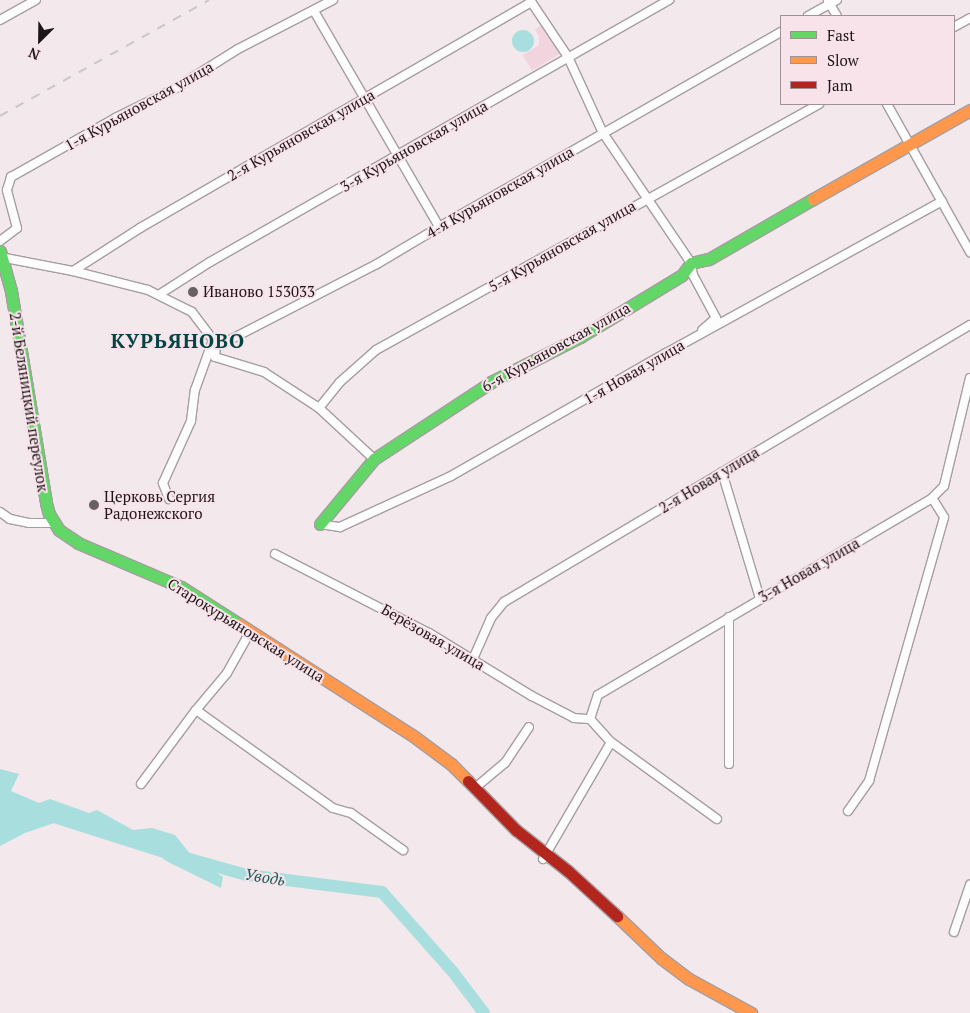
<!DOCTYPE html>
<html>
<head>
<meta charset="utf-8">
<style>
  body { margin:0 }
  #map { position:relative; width:970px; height:1013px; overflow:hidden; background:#f3e8eb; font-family:"PT Serif",serif }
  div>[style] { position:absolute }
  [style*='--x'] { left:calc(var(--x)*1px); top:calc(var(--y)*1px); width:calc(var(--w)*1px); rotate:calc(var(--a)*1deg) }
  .green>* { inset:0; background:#f2d4de }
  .water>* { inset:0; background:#a8dfde }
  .round { border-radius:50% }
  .river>* { height:12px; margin:-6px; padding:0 6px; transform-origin:6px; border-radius:6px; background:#a8dfde }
  .roads { filter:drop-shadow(1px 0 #a59ea0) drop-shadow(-1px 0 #a59ea0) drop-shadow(0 1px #a59ea0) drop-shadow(0 -1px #a59ea0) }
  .street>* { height:8px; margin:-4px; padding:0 4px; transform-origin:4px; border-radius:4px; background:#fdfcfc }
  .fast>* { height:11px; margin:-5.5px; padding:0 5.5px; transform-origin:5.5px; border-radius:5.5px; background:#63d668 }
  .slow>* { height:11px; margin:-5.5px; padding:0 5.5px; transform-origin:5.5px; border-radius:5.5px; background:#ff974d }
  .jam>* { height:11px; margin:-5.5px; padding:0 5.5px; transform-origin:5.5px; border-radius:5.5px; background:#b3261e }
  .rail>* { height:2px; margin-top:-1px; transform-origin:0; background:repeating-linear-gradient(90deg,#c9c7c7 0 9px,transparent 0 18px) }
  .dots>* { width:14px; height:14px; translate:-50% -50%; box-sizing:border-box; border:2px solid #f8e3ea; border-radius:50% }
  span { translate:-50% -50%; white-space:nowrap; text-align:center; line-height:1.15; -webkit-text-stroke:4px #f8e3ea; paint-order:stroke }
  .street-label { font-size:15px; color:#1d1618 }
  .poi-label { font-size:15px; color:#1d1618 }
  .left { translate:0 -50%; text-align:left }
  .water-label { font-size:16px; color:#145b5a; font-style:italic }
  .district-label { font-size:20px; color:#004443; font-weight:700; letter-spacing:1px }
  .legend { position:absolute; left:780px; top:15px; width:175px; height:90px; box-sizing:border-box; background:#f8e3ea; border:1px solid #a09196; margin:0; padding:6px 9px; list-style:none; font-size:15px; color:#1d1618 }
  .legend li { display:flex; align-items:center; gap:10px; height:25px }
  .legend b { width:25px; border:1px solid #a09196 }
  .north { position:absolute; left:15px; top:15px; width:50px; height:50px; -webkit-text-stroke:4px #f8e3ea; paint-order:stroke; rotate:203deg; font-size:14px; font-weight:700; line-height:20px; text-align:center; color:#1d1618 }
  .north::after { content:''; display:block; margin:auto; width:18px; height:22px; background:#1d1618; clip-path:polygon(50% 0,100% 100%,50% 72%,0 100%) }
</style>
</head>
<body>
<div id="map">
  <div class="green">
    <div style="clip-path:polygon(543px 24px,561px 53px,532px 71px,523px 55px,539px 45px,539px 37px,535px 29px)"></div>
  </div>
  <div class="water">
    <div class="round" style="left:512px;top:30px;width:22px;height:22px"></div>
    <div style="clip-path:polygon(0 769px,19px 774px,11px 791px,39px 803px,50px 799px,89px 813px,97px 810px,133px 830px,152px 828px,175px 835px,192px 856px,223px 877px,221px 888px,166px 861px,140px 839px,124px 840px,98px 828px,63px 820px,25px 833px,0 846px)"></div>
  </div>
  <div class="river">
    <div style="--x:48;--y:815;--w:125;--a:17.7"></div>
    <div style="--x:186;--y:858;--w:63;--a:15.6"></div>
    <div style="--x:247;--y:875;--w:136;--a:7.2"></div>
    <div style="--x:382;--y:892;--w:107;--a:48.4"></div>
    <div style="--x:453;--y:972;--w:51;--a:52.9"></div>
  </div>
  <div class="roads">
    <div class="street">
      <div style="--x:530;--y:0;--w:69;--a:56.3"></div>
      <div style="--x:568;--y:57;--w:84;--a:65.3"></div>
      <div style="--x:603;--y:133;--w:157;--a:55.9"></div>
      <div style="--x:691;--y:263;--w:12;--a:81"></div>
      <div style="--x:693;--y:275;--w:49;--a:61.9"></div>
      <div style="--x:716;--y:318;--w:18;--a:139"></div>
      <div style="--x:828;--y:1;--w:17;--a:59"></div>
      <div style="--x:314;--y:11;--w:250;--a:59.9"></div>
      <div style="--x:808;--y:16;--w:33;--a:-29"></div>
      <div style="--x:0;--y:20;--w:41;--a:-29.1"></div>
      <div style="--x:954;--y:27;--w:18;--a:-29"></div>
      <div style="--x:887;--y:104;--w:170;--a:60.7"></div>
      <div style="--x:0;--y:241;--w:21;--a:-37"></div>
      <div style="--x:17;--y:228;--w:39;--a:-105"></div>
      <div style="--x:7;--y:190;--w:14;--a:-73"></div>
      <div style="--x:11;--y:177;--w:122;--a:-29.5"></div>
      <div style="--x:117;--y:117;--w:66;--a:-26.2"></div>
      <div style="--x:176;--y:88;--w:73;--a:-32.2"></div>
      <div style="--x:238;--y:49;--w:107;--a:-27.3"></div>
      <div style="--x:0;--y:257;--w:74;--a:10.9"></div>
      <div style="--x:73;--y:271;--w:77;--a:14.2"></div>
      <div style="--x:148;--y:290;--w:49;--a:26.6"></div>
      <div style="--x:192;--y:312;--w:35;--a:53"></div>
      <div style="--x:213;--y:340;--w:8;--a:67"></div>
      <div style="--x:216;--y:347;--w:10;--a:96"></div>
      <div style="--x:215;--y:357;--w:51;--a:17"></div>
      <div style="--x:264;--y:372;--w:66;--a:33.2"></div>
      <div style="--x:319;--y:408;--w:75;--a:42.8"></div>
      <div style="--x:73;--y:271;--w:80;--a:-32.7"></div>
      <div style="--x:140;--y:228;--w:452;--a:-30"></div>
      <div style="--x:160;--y:294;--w:59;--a:-32.6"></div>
      <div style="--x:210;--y:262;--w:529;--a:-29.72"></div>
      <div style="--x:216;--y:347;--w:181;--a:-27.3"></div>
      <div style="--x:377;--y:264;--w:72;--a:-30.8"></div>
      <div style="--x:439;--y:227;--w:394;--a:-29.7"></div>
      <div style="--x:319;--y:408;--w:33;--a:-51"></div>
      <div style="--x:340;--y:382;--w:48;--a:-41.6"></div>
      <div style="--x:376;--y:350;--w:507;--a:-29.04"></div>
      <div style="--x:722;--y:472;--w:133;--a:73.3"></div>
      <div style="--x:169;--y:499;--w:17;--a:-111"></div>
      <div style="--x:163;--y:483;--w:68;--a:-65.7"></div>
      <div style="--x:191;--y:421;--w:31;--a:-83"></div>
      <div style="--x:195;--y:390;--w:53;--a:-70.2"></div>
      <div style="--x:0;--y:512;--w:12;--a:35"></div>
      <div style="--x:10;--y:519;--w:19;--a:12"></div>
      <div style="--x:29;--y:523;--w:24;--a:0"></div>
      <div style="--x:320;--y:524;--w:20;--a:9"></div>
      <div style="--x:340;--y:527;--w:122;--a:-24.7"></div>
      <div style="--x:451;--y:476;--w:248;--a:-29.8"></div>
      <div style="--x:666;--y:353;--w:315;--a:-28.8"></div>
      <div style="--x:275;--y:554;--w:173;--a:27.2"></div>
      <div style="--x:429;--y:633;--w:121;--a:31.5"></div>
      <div style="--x:532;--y:696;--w:47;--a:27.6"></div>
      <div style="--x:574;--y:718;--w:16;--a:4"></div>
      <div style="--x:729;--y:617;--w:147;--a:90"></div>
      <div style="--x:473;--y:659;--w:45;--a:-66.3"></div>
      <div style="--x:491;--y:618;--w:21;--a:-51"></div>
      <div style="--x:504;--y:602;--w:542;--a:-30.73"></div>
      <div style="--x:196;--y:710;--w:168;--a:35.6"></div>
      <div style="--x:333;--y:808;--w:19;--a:16"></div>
      <div style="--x:351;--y:813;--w:64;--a:35.4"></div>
      <div style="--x:590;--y:719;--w:25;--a:-72"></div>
      <div style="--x:598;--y:695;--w:388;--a:-30.5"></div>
      <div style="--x:932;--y:498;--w:17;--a:-45"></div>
      <div style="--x:944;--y:486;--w:111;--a:-76.5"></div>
      <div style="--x:590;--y:719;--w:31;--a:48"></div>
      <div style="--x:611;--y:742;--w:131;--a:36"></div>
      <div style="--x:141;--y:784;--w:92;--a:-53.4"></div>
      <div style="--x:196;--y:710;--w:48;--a:-50"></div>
      <div style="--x:227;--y:673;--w:47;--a:-60.7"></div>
      <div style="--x:475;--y:788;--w:39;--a:-40"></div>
      <div style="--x:505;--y:763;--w:43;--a:-56.3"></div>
      <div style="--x:848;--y:811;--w:37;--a:-55"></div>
      <div style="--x:869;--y:781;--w:274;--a:-74.1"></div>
      <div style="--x:944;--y:517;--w:22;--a:-122"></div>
      <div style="--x:543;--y:859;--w:135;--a:-59.8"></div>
      <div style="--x:954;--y:932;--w:50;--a:-71.2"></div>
    </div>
    <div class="fast">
      <div style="--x:0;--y:251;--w:41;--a:74.6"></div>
      <div style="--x:11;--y:291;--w:215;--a:80.6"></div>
      <div style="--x:46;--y:503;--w:11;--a:75"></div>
      <div style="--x:49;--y:514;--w:19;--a:58"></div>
      <div style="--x:59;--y:530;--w:23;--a:34"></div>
      <div style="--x:78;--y:543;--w:112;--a:23.1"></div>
      <div style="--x:181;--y:587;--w:69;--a:32.5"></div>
      <div style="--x:320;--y:524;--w:85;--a:-50.3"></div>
      <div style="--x:374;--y:459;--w:140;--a:-33.3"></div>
      <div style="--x:491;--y:382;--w:100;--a:-26.8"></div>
      <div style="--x:580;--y:337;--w:119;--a:-31.3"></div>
      <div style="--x:682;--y:275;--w:15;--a:-53"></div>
      <div style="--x:691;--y:263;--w:18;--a:-13"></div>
      <div style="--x:709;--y:259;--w:120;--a:-30"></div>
    </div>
    <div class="slow">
      <div style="--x:813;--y:199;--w:180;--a:-29.5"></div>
      <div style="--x:239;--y:624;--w:206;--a:32.7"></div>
      <div style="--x:412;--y:735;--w:49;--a:36.6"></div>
      <div style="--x:451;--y:764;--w:24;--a:45"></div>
      <div style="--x:617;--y:916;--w:61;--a:43.7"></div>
      <div style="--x:661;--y:958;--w:35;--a:37"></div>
      <div style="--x:689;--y:979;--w:71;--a:28.7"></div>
    </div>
    <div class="jam">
      <div style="--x:468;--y:781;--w:69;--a:45.6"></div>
      <div style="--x:516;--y:830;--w:66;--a:38.3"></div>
      <div style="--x:568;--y:871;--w:67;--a:42.6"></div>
    </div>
  </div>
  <div class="rail">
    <div style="--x:0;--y:116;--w:239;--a:-29"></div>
  </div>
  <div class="dots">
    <div style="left:193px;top:292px;background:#686062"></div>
    <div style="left:94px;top:505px;background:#686062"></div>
  </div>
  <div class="street-label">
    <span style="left:139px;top:106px;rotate:-29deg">1-я Курьяновская улица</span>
    <span style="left:301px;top:135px;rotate:-30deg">2-я Курьяновская улица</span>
    <span style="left:414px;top:146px;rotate:-30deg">3-я Курьяновская улица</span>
    <span style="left:500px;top:192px;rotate:-30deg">4-я Курьяновская улица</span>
    <span style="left:562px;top:246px;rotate:-30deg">5-я Курьяновская улица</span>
    <span style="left:556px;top:347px;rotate:-29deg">6-я Курьяновская улица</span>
    <span style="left:634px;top:372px;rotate:-30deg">1-я Новая улица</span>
    <span style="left:29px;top:402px;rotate:81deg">2-й Беляницкий переулок</span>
    <span style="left:709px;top:480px;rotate:-31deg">2-я Новая улица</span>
    <span style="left:809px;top:570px;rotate:-30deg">3-я Новая улица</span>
    <span style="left:246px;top:630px;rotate:32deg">Старокурьяновская улица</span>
    <span style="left:433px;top:637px;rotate:30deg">Берёзовая улица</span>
  </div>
  <div class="poi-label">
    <span class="left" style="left:203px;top:292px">Иваново 153033</span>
    <span class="left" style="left:104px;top:505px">Церковь Сергия<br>Радонежского</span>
  </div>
  <div class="water-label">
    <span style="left:265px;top:877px;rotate:9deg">Уводь</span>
  </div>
  <div class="district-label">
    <span style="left:178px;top:340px">КУРЬЯНОВО</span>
  </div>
  <ul class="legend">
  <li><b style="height:6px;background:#63d668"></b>Fast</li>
  <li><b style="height:6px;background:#ff974d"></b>Slow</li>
  <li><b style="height:6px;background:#b3261e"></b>Jam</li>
  </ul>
  <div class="north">N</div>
</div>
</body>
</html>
